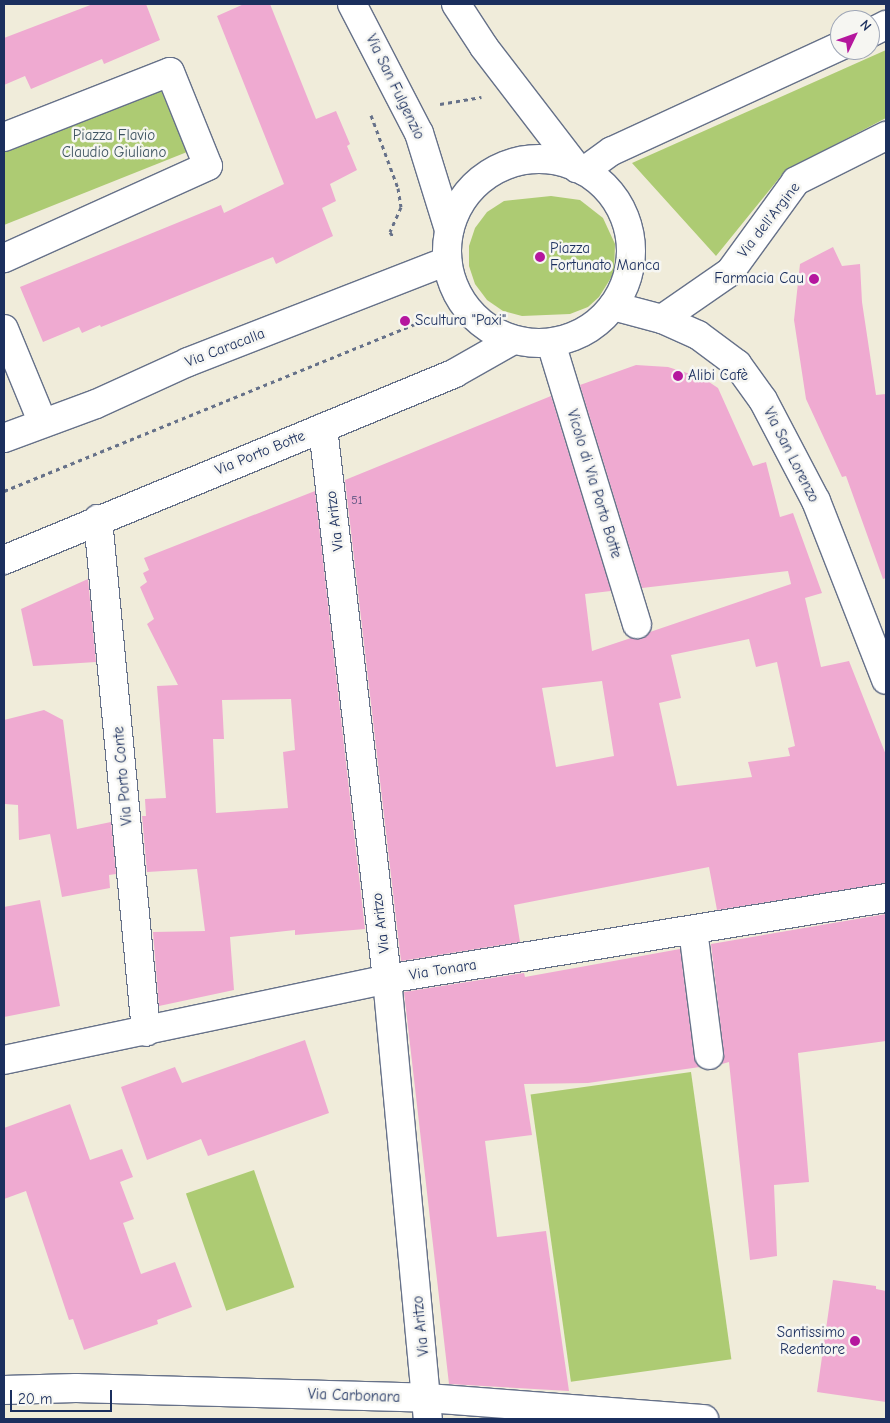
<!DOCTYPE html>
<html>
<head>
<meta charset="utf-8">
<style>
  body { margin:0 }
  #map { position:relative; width:890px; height:1423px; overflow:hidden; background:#f0ecda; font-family:"Comic Neue",sans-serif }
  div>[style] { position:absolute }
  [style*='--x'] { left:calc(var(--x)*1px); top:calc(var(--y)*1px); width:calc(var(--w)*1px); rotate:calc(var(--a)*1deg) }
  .green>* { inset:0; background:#adcb73; transform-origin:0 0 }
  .building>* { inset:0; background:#efaad1 }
  .path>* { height:3px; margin-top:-1.5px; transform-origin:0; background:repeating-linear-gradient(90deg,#667189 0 4px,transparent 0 8px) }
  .roads { filter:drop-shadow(1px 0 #667189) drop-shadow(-1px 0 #667189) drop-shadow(0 1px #667189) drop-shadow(0 -1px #667189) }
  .street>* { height:28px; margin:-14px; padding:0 14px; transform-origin:14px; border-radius:14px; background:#fff }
  .secondary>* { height:28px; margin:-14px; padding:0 14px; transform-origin:14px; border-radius:14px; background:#fff }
  .secondary>.ring { margin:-14px; padding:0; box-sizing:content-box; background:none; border:28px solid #fff; border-radius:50% }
  .dots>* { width:14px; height:14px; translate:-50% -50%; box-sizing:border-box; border:2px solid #f6f6f2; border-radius:50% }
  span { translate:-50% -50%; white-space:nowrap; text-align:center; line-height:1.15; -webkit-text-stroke:5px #f6f6f2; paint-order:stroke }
  .number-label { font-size:12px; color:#504e7b }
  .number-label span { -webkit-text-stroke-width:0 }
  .street-label { font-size:15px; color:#1b2f5e }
  .park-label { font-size:15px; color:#405663 }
  .poi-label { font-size:15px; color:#1b2f5e }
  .left { translate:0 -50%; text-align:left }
  .right { translate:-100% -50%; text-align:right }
  .frame { position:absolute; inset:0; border:5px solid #1b2f5e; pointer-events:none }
  .north { position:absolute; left:830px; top:10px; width:50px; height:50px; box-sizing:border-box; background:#f6f6f2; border:1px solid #9ea6b7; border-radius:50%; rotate:48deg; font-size:14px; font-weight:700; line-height:20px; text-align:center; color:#1b2f5e }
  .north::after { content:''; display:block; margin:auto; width:18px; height:22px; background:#b5179e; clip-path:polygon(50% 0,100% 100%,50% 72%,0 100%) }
  .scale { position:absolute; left:10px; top:1390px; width:102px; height:22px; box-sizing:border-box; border:2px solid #1b2f5e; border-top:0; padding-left:6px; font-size:15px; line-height:18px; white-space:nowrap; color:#1b2f5e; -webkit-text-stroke:4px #f6f6f2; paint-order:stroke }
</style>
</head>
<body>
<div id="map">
  <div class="green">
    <div style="clip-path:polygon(886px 50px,886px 118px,785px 171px,716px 256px,632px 163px)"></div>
    <div style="clip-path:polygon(160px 88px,187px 152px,4px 225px,4px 151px)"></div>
    <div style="clip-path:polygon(551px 196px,580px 200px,603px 218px,615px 244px,614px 273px,599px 297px,588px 307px,570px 314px,522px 316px,503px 311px,487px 300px,475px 284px,469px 266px,469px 246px,475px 228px,487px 212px,504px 201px)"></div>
    <div style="left:691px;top:1072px;width:290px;height:162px;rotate:82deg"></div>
    <div style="left:254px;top:1170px;width:124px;height:72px;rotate:71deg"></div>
  </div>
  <div class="building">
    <div style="clip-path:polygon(93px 4px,146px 4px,160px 40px,104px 64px,102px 59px,31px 89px,25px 76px,4px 85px,4px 38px)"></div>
    <div style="clip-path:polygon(244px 4px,270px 4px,316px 119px,336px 111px,350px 144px,347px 146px,357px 170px,330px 184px,336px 201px,322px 208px,333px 236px,276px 264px,273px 257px,101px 327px,100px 325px,82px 333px,79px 327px,43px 342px,20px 287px,221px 205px,224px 213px,284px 184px,217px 16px)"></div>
    <div style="clip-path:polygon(833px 247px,842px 266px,860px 264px,862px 302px,876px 395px,886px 394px,886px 578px,883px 579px,846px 476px,842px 477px,806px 399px,794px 320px,800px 264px)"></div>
    <div style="clip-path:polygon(evenodd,636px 365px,668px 367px,703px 378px,718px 388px,753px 466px,766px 462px,780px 517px,793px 513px,822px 593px,805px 598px,821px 667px,849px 661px,886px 755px,886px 883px,717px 910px,709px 867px,514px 905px,520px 942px,401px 961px,345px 480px,551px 396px,611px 591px,585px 594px,592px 651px,631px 638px,642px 639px,650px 632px,791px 584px,788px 571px,642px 588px,580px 385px,636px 365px,749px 639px,756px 667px,777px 662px,795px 746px,788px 748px,790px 756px,748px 762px,752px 777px,677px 786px,659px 703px,681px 698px,671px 655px,749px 639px,636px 365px,602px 681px,614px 756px,556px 767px,542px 688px,602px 681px)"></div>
    <div style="clip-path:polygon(evenodd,315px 491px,365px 929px,295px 935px,295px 930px,230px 937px,234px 990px,159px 1006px,153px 932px,205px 931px,197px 869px,147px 872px,142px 816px,146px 816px,145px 799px,166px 798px,157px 686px,178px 685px,147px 624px,154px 619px,140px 587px,147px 582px,143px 573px,149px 570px,144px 558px,315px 491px,291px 699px,295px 750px,283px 752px,288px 808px,216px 813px,213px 739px,224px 739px,222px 700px,291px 699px)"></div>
    <div style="clip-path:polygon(88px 579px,96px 662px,33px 666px,21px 609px)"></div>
    <div style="clip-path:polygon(44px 710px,63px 720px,77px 829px,111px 822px,116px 874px,109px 875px,110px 888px,62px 897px,50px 834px,19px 840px,18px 805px,5px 804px,4px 720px)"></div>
    <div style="clip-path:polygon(40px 900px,60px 1006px,4px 1017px,4px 907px)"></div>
    <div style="clip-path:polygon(886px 914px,886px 1041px,798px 1053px,809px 1182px,774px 1185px,777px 1256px,750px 1260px,729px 1062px,722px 1064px,724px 1053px,711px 944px)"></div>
    <div style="clip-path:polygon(680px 949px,694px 1057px,700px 1067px,588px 1083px,524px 1084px,532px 1135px,485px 1141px,497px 1237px,546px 1231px,569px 1391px,449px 1384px,404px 992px,524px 973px,525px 977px)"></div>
    <div style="clip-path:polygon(305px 1040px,329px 1113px,208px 1156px,201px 1139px,147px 1160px,121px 1087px,175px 1067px,182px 1083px)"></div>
    <div style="clip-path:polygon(70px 1104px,90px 1160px,122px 1149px,133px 1177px,120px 1182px,134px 1219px,123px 1223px,141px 1274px,175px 1262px,192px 1307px,157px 1320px,158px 1324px,84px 1350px,73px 1319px,69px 1320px,26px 1191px,4px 1199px,4px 1128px)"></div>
    <div style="clip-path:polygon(833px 1280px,876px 1286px,876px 1289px,886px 1291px,886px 1402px,817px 1392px)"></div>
  </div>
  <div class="path">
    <div style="--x:440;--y:104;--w:42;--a:-9.7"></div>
    <div style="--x:371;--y:115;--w:78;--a:69.7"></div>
    <div style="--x:398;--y:188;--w:19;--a:81"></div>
    <div style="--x:401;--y:207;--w:27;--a:114"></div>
    <div style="--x:390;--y:232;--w:7;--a:56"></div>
    <div style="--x:4;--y:491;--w:460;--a:-22.1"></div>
  </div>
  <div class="roads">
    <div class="street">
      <div style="--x:4;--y:137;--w:178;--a:-21.4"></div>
      <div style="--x:170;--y:72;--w:101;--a:68"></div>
      <div style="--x:208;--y:166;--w:224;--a:155.7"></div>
      <div style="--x:4;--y:329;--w:100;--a:67.6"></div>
      <div style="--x:551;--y:343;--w:294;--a:73"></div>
      <div style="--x:323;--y:428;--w:555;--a:83.37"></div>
      <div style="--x:387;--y:979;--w:442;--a:84.7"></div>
      <div style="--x:98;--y:519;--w:515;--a:84.65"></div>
      <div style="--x:693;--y:930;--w:126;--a:82.7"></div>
      <div style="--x:4;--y:1060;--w:391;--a:-11.9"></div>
      <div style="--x:387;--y:979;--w:506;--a:-9.22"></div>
      <div style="--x:4;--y:1390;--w:72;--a:-1.6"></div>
      <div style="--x:76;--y:1388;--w:352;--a:1.6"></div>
      <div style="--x:428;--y:1398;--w:277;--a:4.4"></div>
    </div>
    <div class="secondary">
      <div style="--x:352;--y:4;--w:145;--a:62.6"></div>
      <div style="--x:419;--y:133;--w:102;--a:72.8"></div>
      <div style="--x:456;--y:4;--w:51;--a:56.9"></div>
      <div style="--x:484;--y:47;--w:153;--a:52.5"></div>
      <div style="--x:870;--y:33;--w:18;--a:-27"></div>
      <div class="ring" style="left:447px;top:159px;width:156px;height:156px"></div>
      <div style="--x:584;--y:171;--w:34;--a:-36"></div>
      <div style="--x:612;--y:151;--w:251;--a:-24.7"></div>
      <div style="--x:613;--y:306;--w:51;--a:14.9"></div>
      <div style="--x:662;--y:319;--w:39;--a:24"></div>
      <div style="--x:698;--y:335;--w:49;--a:36.6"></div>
      <div style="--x:737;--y:364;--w:44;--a:54.2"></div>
      <div style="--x:763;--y:400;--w:114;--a:62.3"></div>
      <div style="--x:816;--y:501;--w:192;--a:68.6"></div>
      <div style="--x:662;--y:319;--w:83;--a:-34.7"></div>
      <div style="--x:730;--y:272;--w:112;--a:-54"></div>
      <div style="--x:796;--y:181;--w:101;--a:-26.6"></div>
      <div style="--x:4;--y:438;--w:98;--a:-20.3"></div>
      <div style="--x:96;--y:404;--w:101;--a:-24.5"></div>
      <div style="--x:188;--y:362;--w:278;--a:-21.3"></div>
      <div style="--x:4;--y:560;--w:488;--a:-22.5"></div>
      <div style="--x:455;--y:373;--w:67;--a:-29.6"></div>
    </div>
  </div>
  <div class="dots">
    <div style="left:540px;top:257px;background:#b5179e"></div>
    <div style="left:814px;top:279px;background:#b5179e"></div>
    <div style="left:405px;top:321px;background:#b5179e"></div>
    <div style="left:678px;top:376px;background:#b5179e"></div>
    <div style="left:855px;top:1341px;background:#b5179e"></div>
  </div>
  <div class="number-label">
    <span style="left:357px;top:501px">51</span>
  </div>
  <div class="street-label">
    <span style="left:395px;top:87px;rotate:64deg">Via San Fulgenzio</span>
    <span style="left:769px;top:220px;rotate:-52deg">Via dell'Argine</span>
    <span style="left:225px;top:348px;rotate:-21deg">Via Caracalla</span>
    <span style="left:260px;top:453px;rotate:-22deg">Via Porto Botte</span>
    <span style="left:791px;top:455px;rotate:63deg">Via San Lorenzo</span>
    <span style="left:594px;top:484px;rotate:73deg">Vicolo di Via Porto Botte</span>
    <span style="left:335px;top:521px;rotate:-97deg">Via Aritzo</span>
    <span style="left:123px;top:776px;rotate:-95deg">Via Porto Conte</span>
    <span style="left:381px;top:923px;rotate:-97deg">Via Aritzo</span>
    <span style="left:443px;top:970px;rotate:-9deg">Via Tonara</span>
    <span style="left:421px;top:1326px;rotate:-96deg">Via Aritzo</span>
    <span style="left:354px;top:1396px;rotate:2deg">Via Carbonara</span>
  </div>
  <div class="park-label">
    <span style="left:114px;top:144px">Piazza Flavio<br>Claudio Giuliano</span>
  </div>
  <div class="poi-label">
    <span class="left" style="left:550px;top:257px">Piazza<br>Fortunato Manca</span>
    <span class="right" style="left:804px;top:279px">Farmacia Cau</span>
    <span class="left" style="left:415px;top:321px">Scultura "Paxi"</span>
    <span class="left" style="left:688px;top:376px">Alibi Cafè</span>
    <span class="right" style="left:845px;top:1341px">Santissimo<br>Redentore</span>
  </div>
  <div class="frame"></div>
  <div class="north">N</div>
  <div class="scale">20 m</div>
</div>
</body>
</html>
